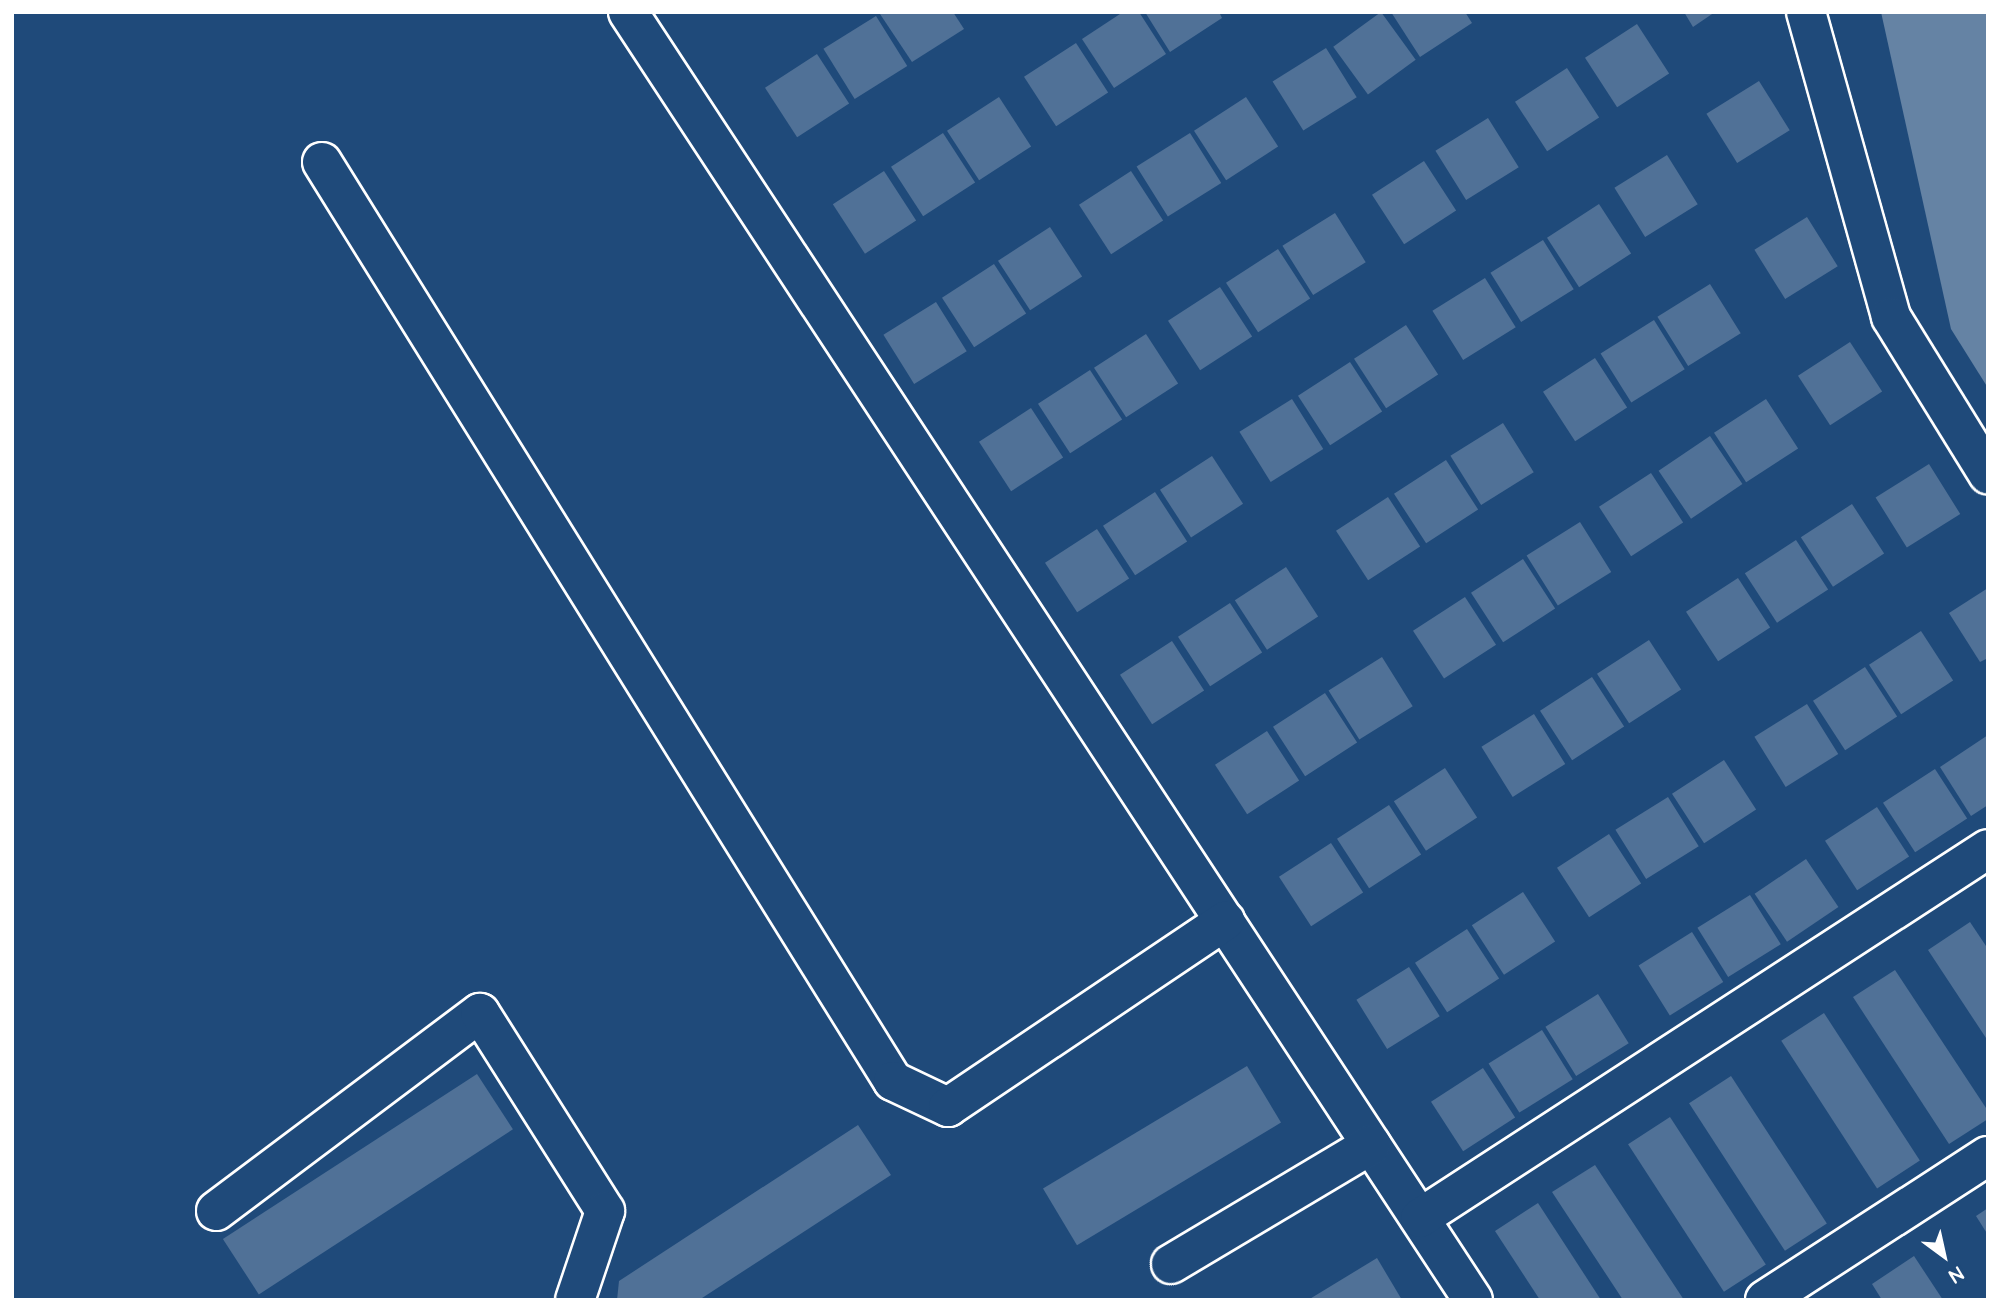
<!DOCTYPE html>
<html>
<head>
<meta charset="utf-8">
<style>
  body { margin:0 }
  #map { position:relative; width:2000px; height:1312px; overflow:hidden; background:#1f4a7a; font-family:"Architects Daughter",sans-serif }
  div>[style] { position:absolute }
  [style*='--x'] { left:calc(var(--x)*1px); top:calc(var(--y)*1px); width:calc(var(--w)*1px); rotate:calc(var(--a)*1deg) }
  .water>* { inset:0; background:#6583a4 }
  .building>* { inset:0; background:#507197; transform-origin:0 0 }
  .roads { filter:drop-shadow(2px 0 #fff) drop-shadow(-2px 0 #fff) drop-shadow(0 2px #fff) drop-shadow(0 -2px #fff) }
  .minor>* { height:38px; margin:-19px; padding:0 19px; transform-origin:19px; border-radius:19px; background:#1f4a7a }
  span { translate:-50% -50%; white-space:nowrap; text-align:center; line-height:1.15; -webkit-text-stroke:5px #1f4a7a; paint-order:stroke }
  .frame { position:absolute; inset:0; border:14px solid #fff; pointer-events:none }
  .north { position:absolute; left:1909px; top:1221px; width:70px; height:70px; -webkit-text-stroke:5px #1f4a7a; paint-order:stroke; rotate:147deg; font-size:19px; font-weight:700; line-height:28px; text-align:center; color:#fff }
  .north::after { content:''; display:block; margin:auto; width:24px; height:32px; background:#fff; clip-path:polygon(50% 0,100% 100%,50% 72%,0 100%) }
</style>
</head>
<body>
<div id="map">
  <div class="water">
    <div style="clip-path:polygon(1881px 12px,1988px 12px,1988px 388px,1951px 329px)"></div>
  </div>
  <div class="building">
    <div style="clip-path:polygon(953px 12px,964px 29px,912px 62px,880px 14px)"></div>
    <div style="clip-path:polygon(1123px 12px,1139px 12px,1166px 54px,1114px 88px,1082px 39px)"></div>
    <div style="clip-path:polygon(1145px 12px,1219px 12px,1222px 18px,1170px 52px)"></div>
    <div style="left:1381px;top:12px;width:59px;height:59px;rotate:54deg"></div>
    <div style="clip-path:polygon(1391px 12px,1465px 12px,1472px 23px,1420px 57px)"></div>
    <div style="clip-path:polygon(1684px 12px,1715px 12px,1693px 27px)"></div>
    <div style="left:876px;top:16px;width:59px;height:62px;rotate:58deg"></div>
    <div style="left:1637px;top:24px;width:59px;height:62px;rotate:57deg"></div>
    <div style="left:1076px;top:43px;width:59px;height:62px;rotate:57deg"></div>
    <div style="left:1326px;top:48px;width:58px;height:63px;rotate:58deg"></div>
    <div style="left:817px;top:54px;width:59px;height:62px;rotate:57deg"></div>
    <div style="left:1567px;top:68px;width:59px;height:62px;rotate:57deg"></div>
    <div style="left:1759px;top:81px;width:58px;height:62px;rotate:58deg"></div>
    <div style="left:999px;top:97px;width:59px;height:62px;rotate:57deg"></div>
    <div style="left:1246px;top:97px;width:59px;height:62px;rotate:57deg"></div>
    <div style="left:1488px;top:118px;width:58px;height:62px;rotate:58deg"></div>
    <div style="left:943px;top:133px;width:59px;height:62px;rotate:57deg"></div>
    <div style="left:1190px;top:133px;width:59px;height:63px;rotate:58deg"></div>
    <div style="left:1667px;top:155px;width:58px;height:62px;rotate:58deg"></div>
    <div style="left:1424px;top:161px;width:59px;height:62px;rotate:57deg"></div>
    <div style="left:884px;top:171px;width:59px;height:61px;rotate:57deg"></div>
    <div style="left:1131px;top:171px;width:59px;height:62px;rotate:57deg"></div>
    <div style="left:1599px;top:204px;width:59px;height:62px;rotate:57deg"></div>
    <div style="left:1335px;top:213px;width:58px;height:62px;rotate:58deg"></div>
    <div style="left:1807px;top:217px;width:58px;height:62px;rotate:58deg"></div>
    <div style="left:1050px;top:227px;width:59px;height:62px;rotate:57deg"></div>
    <div style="left:1543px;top:240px;width:58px;height:62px;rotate:58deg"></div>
    <div style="left:1278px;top:249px;width:59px;height:62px;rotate:57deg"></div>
    <div style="left:994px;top:264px;width:59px;height:62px;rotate:57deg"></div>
    <div style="left:1485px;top:278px;width:58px;height:62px;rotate:58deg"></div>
    <div style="left:1710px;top:284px;width:58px;height:62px;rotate:58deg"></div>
    <div style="left:1220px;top:287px;width:59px;height:62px;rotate:57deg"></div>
    <div style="left:936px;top:302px;width:58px;height:62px;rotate:58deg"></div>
    <div style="left:1654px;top:320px;width:58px;height:63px;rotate:58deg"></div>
    <div style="left:1406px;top:325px;width:59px;height:62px;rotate:57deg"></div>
    <div style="left:1146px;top:334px;width:59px;height:62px;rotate:57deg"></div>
    <div style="left:1850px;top:342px;width:59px;height:62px;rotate:57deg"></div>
    <div style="left:1595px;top:358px;width:59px;height:62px;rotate:57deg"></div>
    <div style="left:1350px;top:362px;width:59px;height:62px;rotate:57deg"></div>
    <div style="left:1090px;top:370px;width:59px;height:62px;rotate:57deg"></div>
    <div style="left:1292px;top:399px;width:59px;height:62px;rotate:58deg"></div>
    <div style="left:1766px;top:399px;width:59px;height:62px;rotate:57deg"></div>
    <div style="left:1031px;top:408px;width:59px;height:62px;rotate:57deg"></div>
    <div style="left:1503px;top:423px;width:58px;height:62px;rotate:58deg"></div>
    <div style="left:1710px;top:436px;width:58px;height:62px;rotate:56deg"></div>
    <div style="left:1212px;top:456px;width:57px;height:62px;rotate:57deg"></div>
    <div style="left:1446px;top:460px;width:59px;height:62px;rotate:57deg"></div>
    <div style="left:1929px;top:464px;width:59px;height:63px;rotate:58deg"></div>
    <div style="left:1651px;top:473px;width:59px;height:62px;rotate:57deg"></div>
    <div style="left:1155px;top:492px;width:59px;height:62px;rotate:57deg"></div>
    <div style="left:1388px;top:497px;width:59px;height:62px;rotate:57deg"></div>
    <div style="left:1852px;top:504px;width:59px;height:61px;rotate:57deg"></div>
    <div style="left:1580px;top:522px;width:59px;height:63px;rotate:58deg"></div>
    <div style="left:1097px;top:529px;width:59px;height:62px;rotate:57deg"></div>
    <div style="left:1796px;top:540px;width:59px;height:61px;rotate:57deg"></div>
    <div style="left:1523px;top:559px;width:59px;height:62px;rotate:57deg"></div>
    <div style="left:1286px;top:567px;width:59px;height:61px;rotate:57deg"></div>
    <div style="left:1738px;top:578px;width:59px;height:62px;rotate:57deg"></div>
    <div style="clip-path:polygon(1988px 588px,1988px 658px,1980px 662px,1949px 613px)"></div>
    <div style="left:1465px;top:597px;width:57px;height:62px;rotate:57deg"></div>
    <div style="left:1230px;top:603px;width:59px;height:62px;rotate:57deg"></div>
    <div style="left:1921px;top:631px;width:59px;height:62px;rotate:57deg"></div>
    <div style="left:1649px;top:640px;width:59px;height:62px;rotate:57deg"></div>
    <div style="left:1172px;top:641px;width:59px;height:62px;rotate:57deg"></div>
    <div style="left:1382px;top:657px;width:58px;height:63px;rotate:58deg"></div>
    <div style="left:1865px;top:667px;width:59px;height:62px;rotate:57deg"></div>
    <div style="left:1592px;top:677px;width:59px;height:62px;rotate:57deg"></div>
    <div style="left:1325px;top:693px;width:59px;height:62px;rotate:57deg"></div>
    <div style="left:1807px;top:704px;width:59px;height:62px;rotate:58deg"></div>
    <div style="left:1534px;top:714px;width:59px;height:62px;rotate:58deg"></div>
    <div style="left:1267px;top:731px;width:59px;height:62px;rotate:57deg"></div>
    <div style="clip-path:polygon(1988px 735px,1988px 805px,1971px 816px,1940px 767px)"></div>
    <div style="left:1724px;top:760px;width:59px;height:62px;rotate:57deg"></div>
    <div style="left:1445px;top:768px;width:59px;height:61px;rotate:57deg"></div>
    <div style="left:1935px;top:769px;width:59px;height:62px;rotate:57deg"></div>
    <div style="left:1668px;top:797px;width:58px;height:62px;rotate:58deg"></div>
    <div style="left:1389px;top:805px;width:59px;height:62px;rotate:57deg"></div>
    <div style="left:1877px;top:807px;width:59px;height:62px;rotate:57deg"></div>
    <div style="left:1609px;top:834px;width:59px;height:62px;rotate:57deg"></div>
    <div style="left:1331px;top:843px;width:59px;height:62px;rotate:57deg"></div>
    <div style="left:1806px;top:859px;width:58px;height:62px;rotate:56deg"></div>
    <div style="left:1523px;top:892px;width:59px;height:61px;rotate:57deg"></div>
    <div style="left:1750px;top:895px;width:58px;height:62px;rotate:58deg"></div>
    <div style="clip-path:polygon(1970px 922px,1988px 949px,1988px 1041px,1928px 950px)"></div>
    <div style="left:1467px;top:929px;width:59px;height:62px;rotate:57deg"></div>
    <div style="left:1692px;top:932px;width:59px;height:63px;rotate:58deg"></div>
    <div style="left:1409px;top:967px;width:58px;height:62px;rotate:58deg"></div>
    <div style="clip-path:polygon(1895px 970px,1988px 1111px,1988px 1119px,1949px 1144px,1853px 997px)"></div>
    <div style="left:1598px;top:994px;width:58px;height:62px;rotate:58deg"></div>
    <div style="left:1824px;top:1013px;width:176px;height:51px;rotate:57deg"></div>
    <div style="left:1542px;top:1030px;width:58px;height:63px;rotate:58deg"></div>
    <div style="left:1247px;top:1066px;width:66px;height:238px;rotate:59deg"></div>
    <div style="left:1483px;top:1068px;width:59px;height:62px;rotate:57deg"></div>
    <div style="left:477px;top:1074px;width:66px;height:303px;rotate:57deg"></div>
    <div style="left:1731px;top:1076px;width:176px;height:50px;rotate:57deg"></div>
    <div style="left:1670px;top:1117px;width:176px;height:50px;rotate:57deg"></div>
    <div style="clip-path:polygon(858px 1125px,891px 1175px,699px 1300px,617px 1300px,619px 1281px)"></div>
    <div style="clip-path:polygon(1595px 1165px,1684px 1300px,1623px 1300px,1552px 1192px)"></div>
    <div style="clip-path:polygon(1538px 1203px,1601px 1300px,1540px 1300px,1495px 1231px)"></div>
    <div style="clip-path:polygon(1988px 1208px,1988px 1235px,1976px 1216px)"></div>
    <div style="clip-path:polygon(1914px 1256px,1943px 1300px,1882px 1300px,1872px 1284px)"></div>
    <div style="clip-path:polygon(1377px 1258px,1402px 1300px,1308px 1300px)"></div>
  </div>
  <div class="roads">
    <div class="minor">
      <div style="--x:628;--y:12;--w:1540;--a:56.73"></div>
      <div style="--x:1806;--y:12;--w:317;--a:74.4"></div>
      <div style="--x:1891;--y:317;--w:185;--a:58.3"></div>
      <div style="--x:322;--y:162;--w:1082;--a:58.15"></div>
      <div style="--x:893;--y:1081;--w:61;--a:25.3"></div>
      <div style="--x:948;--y:1107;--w:334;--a:-33.9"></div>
      <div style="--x:216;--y:1211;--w:330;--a:-36.9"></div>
      <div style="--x:480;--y:1013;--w:234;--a:57.7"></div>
      <div style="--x:605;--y:1211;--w:94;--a:108.6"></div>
      <div style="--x:1420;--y:1218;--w:677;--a:-33.01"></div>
      <div style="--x:1171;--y:1264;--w:233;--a:-30.8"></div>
      <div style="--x:1765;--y:1300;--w:265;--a:-32.9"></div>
    </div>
  </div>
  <div class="frame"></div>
  <div class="north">N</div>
</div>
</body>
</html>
